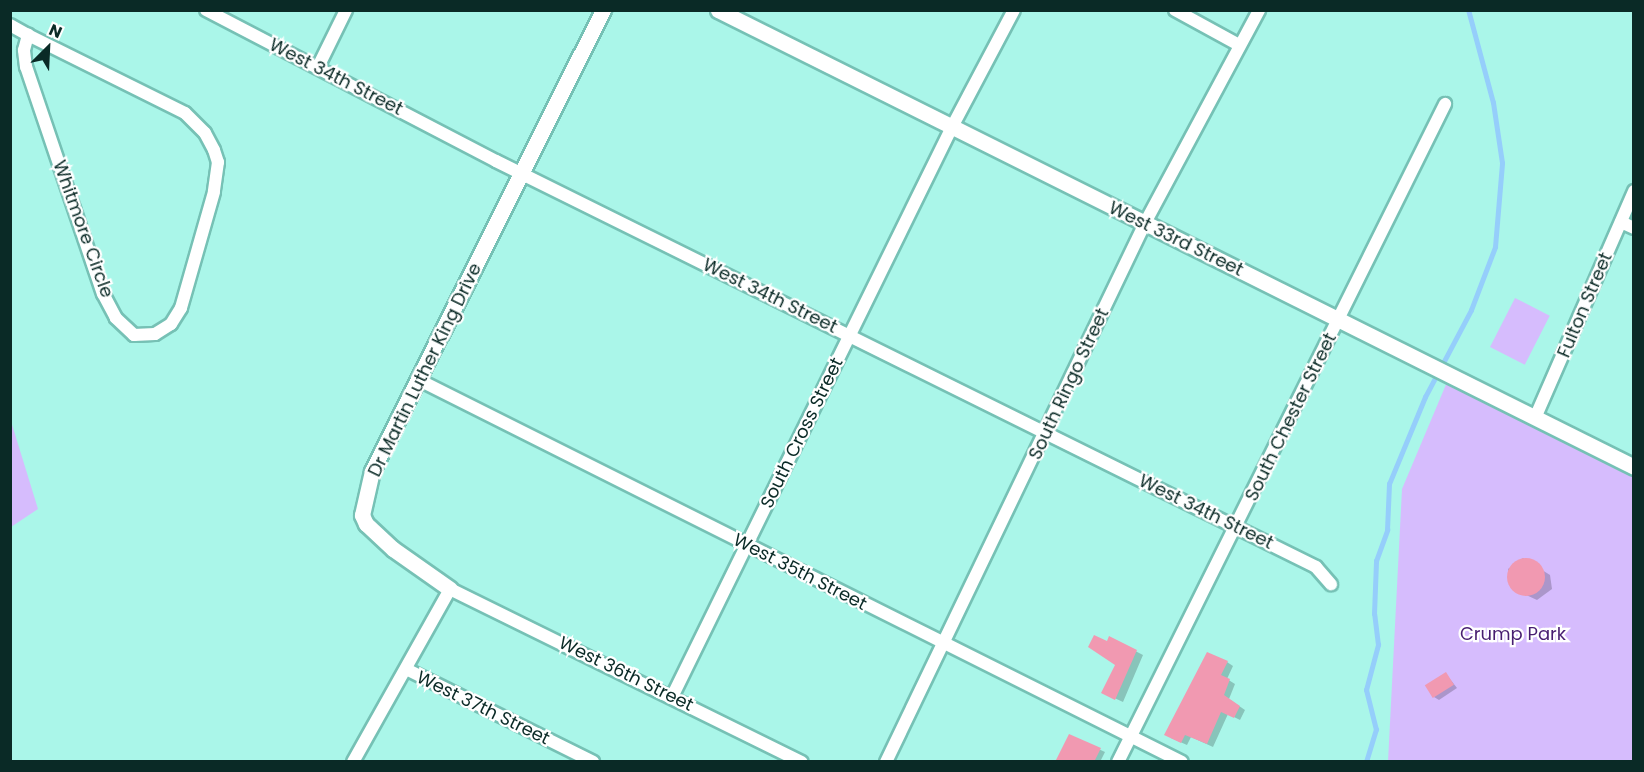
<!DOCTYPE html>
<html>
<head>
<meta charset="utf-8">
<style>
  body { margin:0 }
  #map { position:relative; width:1644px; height:772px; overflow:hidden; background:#aaf6e9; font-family:Poppins,sans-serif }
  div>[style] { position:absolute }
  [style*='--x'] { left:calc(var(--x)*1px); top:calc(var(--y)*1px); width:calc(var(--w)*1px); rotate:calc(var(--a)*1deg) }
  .green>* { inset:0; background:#d6bcfd; transform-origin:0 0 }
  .shadow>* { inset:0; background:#0003 }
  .stream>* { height:4.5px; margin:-2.25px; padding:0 2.25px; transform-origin:2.25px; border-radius:2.25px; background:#95cefb }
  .building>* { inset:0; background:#f199b1; transform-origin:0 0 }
  .round { border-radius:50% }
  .roads { filter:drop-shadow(2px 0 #76c1b5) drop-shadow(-2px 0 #76c1b5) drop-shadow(0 2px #76c1b5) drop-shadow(0 -2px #76c1b5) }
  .minor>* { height:12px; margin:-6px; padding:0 6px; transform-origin:6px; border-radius:6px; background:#fff }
  .tertiary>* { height:15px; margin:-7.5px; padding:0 7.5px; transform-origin:7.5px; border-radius:7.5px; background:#fff }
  span { translate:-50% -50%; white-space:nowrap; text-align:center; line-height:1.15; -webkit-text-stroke:4.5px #fff; paint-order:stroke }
  .street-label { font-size:18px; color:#0a2a26 }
  .park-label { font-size:18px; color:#471d71 }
  .frame { position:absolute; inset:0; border:12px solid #0a2a26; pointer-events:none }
  .north { position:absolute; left:18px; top:18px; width:60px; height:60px; -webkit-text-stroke:4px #fff; paint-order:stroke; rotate:24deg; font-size:16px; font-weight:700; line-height:24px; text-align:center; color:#0a2a26 }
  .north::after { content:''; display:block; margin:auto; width:21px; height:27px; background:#0a2a26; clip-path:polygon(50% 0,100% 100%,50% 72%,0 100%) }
</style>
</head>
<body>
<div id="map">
  <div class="green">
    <div style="left:1515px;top:298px;width:39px;height:55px;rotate:27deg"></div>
    <div style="clip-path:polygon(1450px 375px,1633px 468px,1633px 761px,1388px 762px,1402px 489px)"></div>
    <div style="clip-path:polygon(10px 418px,38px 509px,11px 527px,10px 527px)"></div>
  </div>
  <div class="shadow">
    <div style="clip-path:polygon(1523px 558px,1550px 575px,1552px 589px,1537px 600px,1511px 588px,1508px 569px)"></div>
    <div style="clip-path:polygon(1110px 638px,1143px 655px,1123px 702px,1110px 696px,1117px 664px,1107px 643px)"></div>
    <div style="clip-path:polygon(1227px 662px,1233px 666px,1227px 679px,1235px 684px,1229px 699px,1245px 710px,1240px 720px,1228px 714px,1213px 747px,1191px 737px,1187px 745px,1171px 738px)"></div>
    <div style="clip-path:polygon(1446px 674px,1457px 688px,1439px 700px,1434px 697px)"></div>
    <div style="clip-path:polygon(1070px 736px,1105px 752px,1100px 762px,1057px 762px)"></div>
  </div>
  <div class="stream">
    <div style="--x:1366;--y:762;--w:34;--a:-73"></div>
    <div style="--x:1376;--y:730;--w:41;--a:-104"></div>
    <div style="--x:1366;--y:690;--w:47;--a:-75.1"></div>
    <div style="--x:1378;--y:645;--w:31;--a:-97"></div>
    <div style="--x:1374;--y:614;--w:53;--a:-87.8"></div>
    <div style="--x:1376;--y:561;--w:33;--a:-70"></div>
    <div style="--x:1387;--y:530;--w:46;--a:-87.5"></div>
    <div style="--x:1389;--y:484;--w:94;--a:-67.5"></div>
    <div style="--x:1425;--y:397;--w:98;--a:-62.1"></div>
    <div style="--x:1471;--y:310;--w:67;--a:-69.1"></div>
    <div style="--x:1495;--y:247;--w:84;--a:-85.2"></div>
    <div style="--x:1502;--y:163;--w:61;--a:-98.5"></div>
    <div style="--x:1493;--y:103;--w:96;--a:-105"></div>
  </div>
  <div class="building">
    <div class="round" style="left:1507px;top:558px;width:38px;height:38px"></div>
    <div style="clip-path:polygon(1094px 635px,1107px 641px,1109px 636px,1137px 650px,1115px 700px,1101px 693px,1115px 665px,1088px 647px)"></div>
    <div style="clip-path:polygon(1207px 652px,1228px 661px,1221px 675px,1230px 679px,1224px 695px,1240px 706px,1234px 718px,1221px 712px,1207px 744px,1185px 735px,1181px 743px,1164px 735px)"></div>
    <div style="left:1446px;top:672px;width:15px;height:25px;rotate:58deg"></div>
    <div style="clip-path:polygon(1069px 734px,1101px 748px,1094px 762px,1055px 762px)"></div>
  </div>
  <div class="roads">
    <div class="minor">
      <div style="--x:206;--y:10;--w:327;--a:27.5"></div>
      <div style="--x:496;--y:161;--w:915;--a:26.34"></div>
      <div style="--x:1316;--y:567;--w:23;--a:49"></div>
      <div style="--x:1175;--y:10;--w:73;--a:28.7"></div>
      <div style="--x:10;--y:25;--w:21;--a:29"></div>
      <div style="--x:28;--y:35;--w:175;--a:26.4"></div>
      <div style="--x:185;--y:113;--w:28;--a:45"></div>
      <div style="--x:205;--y:133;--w:19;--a:62"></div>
      <div style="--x:214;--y:150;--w:13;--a:72"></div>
      <div style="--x:218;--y:162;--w:30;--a:98"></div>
      <div style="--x:214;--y:192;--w:121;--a:105.9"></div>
      <div style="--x:181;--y:308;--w:19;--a:122"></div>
      <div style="--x:171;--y:324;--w:19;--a:148"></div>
      <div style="--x:155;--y:334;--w:21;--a:177"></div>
      <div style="--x:134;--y:335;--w:25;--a:-137"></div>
      <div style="--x:116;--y:318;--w:27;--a:-118"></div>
      <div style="--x:103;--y:294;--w:240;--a:-108.7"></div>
      <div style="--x:26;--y:67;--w:17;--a:-97"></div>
      <div style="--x:24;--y:50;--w:16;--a:-75"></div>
      <div style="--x:318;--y:67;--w:64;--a:-63.8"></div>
      <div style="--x:1621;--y:222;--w:14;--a:25"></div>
      <div style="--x:419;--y:380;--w:853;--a:26.6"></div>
      <div style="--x:1535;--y:418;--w:248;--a:-66.4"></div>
      <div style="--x:406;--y:669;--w:209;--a:26.4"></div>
      <div style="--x:672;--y:697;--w:635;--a:-63.84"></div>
      <div style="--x:952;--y:127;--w:132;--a:-62.1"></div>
      <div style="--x:353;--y:762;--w:198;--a:-60.7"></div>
      <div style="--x:450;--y:589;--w:392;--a:26.2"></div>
      <div style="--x:886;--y:762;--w:598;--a:-64.33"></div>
      <div style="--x:1145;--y:223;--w:242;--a:-61.8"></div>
      <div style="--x:1118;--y:762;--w:735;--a:-63.57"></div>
    </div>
    <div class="tertiary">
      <div style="--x:718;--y:10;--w:1024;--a:26.51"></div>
      <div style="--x:450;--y:589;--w:70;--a:-144.9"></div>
      <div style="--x:393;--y:549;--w:37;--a:-137"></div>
      <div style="--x:366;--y:524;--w:10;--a:-114"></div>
      <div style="--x:362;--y:515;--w:45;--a:-77.2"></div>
      <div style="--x:372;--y:471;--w:516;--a:-63.39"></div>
    </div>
  </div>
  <div class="street-label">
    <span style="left:336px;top:77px;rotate:27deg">West 34th Street</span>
    <span style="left:83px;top:229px;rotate:70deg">Whitmore Circle</span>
    <span style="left:1176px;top:239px;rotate:26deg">West 33rd Street</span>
    <span style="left:770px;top:296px;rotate:26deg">West 34th Street</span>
    <span style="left:1585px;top:305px;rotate:-67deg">Fulton Street</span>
    <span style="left:425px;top:370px;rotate:-64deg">Dr Martin Luther King Drive</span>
    <span style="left:1069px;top:384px;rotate:-65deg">South Ringo Street</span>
    <span style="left:1291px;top:417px;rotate:-64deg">South Chester Street</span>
    <span style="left:802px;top:433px;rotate:-64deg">South Cross Street</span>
    <span style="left:1206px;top:512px;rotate:26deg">West 34th Street</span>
    <span style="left:800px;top:572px;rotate:27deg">West 35th Street</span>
    <span style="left:626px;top:674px;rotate:26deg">West 36th Street</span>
    <span style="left:483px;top:708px;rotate:26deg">West 37th Street</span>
  </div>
  <div class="park-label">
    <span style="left:1513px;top:634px">Crump Park</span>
  </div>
  <div class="frame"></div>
  <div class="north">N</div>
</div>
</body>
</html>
